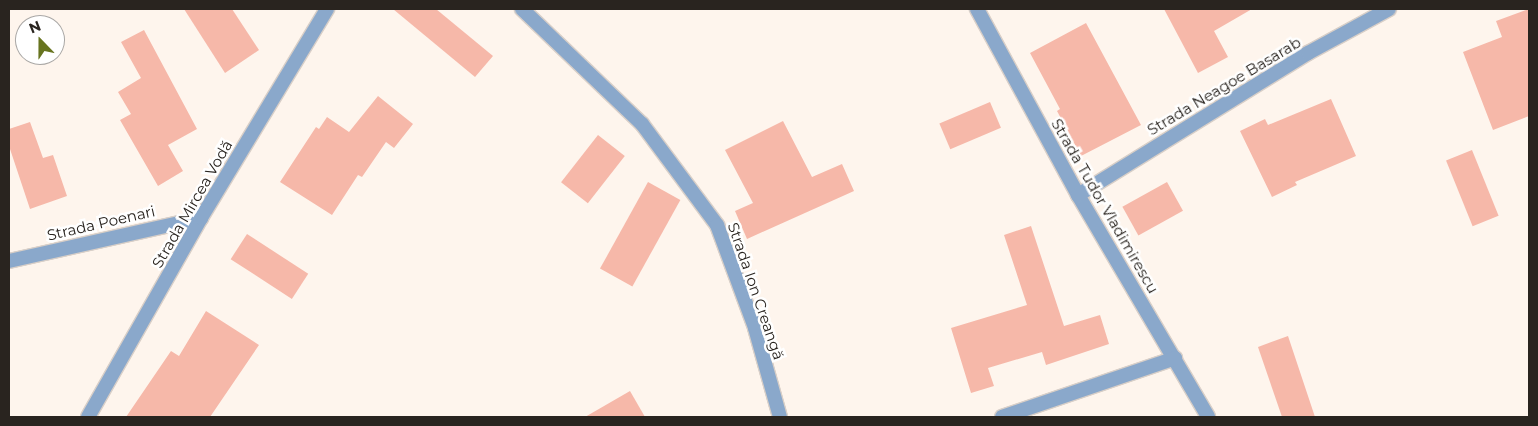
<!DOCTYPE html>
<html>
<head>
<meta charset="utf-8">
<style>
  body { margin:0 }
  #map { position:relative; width:1538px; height:426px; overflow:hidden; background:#fef5ed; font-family:Montserrat,sans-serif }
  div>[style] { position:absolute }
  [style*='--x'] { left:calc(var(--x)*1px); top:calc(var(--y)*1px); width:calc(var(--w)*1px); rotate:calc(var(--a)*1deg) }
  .building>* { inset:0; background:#f6b8a9; transform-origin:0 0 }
  .roads { filter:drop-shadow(1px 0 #d8cfc8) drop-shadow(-1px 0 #d8cfc8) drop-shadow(0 1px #d8cfc8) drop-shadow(0 -1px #d8cfc8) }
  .minor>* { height:14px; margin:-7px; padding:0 7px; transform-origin:7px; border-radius:7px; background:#8aa8cb }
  span { translate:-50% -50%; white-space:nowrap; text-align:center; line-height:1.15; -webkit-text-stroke:5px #fff; paint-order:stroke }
  .street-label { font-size:15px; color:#29241f }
  .frame { position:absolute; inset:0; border:10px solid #29241f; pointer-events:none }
  .north { position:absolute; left:15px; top:15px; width:50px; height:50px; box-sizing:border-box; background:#fff; border:1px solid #a9a7a5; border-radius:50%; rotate:338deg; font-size:14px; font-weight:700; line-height:20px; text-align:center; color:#29241f }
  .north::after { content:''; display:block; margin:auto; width:18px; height:22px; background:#67741f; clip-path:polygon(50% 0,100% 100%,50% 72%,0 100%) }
</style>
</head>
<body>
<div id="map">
  <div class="building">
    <div style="clip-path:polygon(184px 9px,232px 9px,259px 50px,225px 73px)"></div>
    <div style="clip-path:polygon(393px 9px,436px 9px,493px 56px,475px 77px)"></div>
    <div style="clip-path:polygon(1164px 9px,1252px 9px,1214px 31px,1228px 57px,1198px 73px)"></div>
    <div style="clip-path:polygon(1529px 9px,1529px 116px,1493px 130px,1463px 52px,1502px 37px,1496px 21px)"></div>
    <div style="clip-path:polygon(1086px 23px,1141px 125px,1081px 156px,1057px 111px,1060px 109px,1030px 53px)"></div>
    <div style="clip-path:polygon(144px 30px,197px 129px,168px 145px,183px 171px,158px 186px,120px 120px,131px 114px,118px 92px,141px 78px,121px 42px)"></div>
    <div style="clip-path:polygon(378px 96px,413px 124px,394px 148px,386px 142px,362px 177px,358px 175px,332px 215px,280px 182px,316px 127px,319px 129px,327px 117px,349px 132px)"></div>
    <div style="clip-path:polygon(1331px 99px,1356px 156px,1295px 182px,1297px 185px,1272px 197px,1240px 131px,1265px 119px,1268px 125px)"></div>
    <div style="left:990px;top:102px;width:28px;height:55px;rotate:67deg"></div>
    <div style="clip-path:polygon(783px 121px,812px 177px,842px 164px,854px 191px,747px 239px,735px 211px,753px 203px,725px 150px)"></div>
    <div style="clip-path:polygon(30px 122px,43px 158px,53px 155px,67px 196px,30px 209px,9px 146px,9px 129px)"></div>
    <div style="left:598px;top:135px;width:34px;height:60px;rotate:38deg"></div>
    <div style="left:1472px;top:150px;width:71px;height:28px;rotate:68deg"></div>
    <div style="left:648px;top:182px;width:37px;height:99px;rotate:29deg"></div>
    <div style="left:1167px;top:182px;width:33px;height:51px;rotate:61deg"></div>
    <div style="clip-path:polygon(1031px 226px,1064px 326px,1100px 315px,1109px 344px,1046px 365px,1042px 352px,988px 368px,994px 386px,971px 393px,951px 328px,1027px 305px,1004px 235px)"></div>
    <div style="left:247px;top:234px;width:73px;height:30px;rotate:33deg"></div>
    <div style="clip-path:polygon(206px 311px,259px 345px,210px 417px,126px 417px,171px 351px,179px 356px)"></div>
    <div style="clip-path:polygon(1288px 336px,1315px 417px,1282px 417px,1258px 347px)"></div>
    <div style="clip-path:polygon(630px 391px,645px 417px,585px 417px)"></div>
  </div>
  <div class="roads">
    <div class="minor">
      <div style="--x:522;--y:9;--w:166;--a:43.8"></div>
      <div style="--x:642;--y:124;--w:126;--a:53.4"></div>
      <div style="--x:717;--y:225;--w:110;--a:69.7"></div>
      <div style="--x:755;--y:328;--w:92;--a:74.3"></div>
      <div style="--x:977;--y:9;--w:212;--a:61.5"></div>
      <div style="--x:1078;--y:195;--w:257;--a:59.6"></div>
      <div style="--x:1078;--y:195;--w:270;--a:-31.7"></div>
      <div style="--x:1308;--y:53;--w:92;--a:-28.5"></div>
      <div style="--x:9;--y:261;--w:197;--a:-12.6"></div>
      <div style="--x:88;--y:417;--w:229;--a:-60.4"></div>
      <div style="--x:201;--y:218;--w:244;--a:-58.9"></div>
      <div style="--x:1002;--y:417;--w:183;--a:-18.8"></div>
    </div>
  </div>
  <div class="street-label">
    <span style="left:1224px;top:86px;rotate:-31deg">Strada Neagoe Basarab</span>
    <span style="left:192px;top:204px;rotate:-60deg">Strada Mircea Vodă</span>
    <span style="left:1105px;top:206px;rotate:60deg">Strada Tudor Vladimirescu</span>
    <span style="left:101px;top:223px;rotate:-13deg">Strada Poenari</span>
    <span style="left:756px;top:291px;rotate:71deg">Strada Ion Creangă</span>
  </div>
  <div class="frame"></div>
  <div class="north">N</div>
</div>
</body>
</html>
